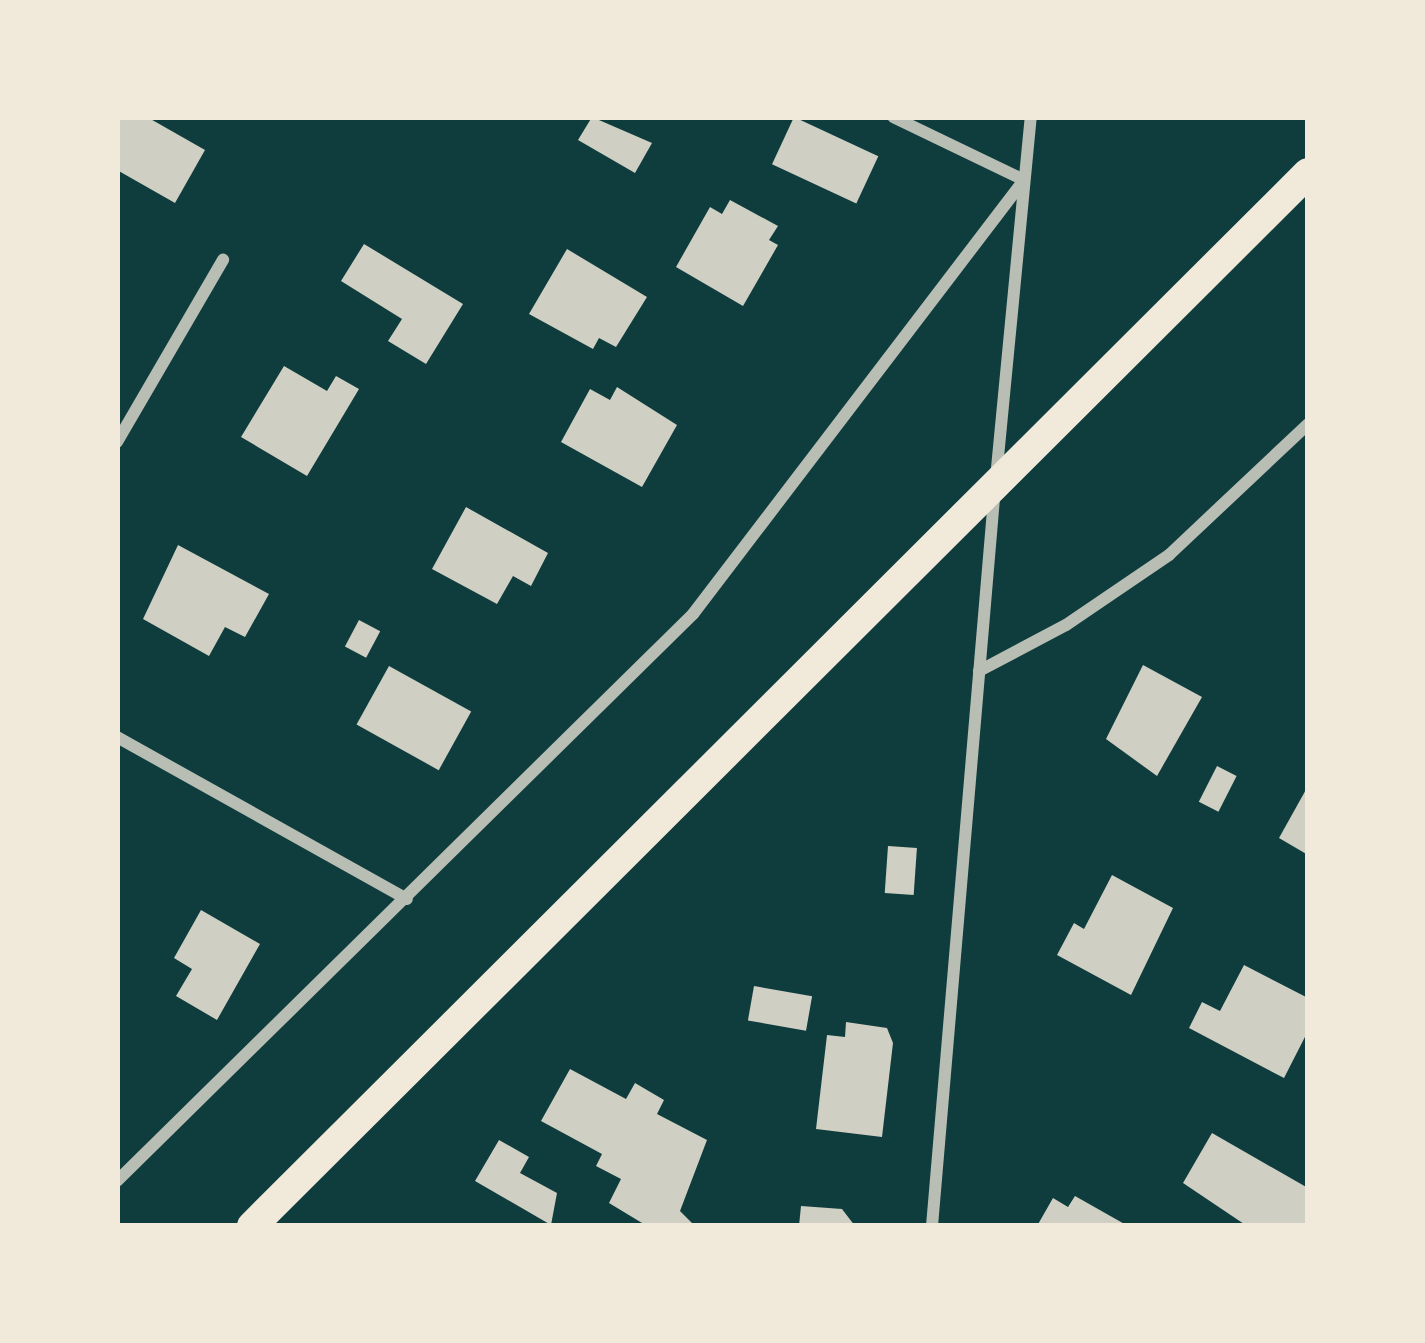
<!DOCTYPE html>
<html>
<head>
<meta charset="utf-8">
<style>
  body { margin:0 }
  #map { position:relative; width:1425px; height:1343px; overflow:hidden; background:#0f3d3e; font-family:Inter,sans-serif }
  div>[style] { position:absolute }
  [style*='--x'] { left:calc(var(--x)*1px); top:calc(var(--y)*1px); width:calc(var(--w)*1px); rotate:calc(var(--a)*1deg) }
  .building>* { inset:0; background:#cfcfc3; transform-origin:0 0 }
  .minor>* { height:12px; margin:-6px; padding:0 6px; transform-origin:6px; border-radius:6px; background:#b8beb3 }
  .primary>* { height:30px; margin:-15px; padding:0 15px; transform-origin:15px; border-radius:15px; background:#f1e9da }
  span { translate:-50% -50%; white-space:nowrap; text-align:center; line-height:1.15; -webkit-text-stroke:12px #f1e9da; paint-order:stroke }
  .frame { position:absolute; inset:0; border:120px solid #f1e9da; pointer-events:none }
</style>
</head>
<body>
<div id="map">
  <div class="building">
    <div style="clip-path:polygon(117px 117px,147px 117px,205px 150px,175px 203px,117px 170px)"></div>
    <div style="clip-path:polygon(592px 117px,652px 143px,635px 173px,578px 140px)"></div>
    <div style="left:794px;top:117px;width:93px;height:52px;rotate:25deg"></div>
    <div style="clip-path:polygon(730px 200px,778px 226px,769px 240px,778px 245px,743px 306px,676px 267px,710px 207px,722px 214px)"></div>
    <div style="clip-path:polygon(364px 244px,463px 304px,426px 364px,388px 341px,402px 319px,341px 281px)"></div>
    <div style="clip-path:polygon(567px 249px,647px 297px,616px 347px,599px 338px,593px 349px,529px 314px)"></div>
    <div style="clip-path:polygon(284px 366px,327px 391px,336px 376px,359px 389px,307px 476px,241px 437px)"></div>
    <div style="clip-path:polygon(617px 387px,677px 425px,642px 487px,561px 442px,590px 389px,610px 400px)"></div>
    <div style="clip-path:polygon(466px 507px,548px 553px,531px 586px,513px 576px,497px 604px,432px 569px)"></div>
    <div style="clip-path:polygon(178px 545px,269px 594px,245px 637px,225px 627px,209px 656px,143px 619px)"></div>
    <div style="left:359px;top:620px;width:24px;height:30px;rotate:28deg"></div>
    <div style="clip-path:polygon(1143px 665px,1202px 697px,1157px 776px,1106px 739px)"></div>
    <div style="left:389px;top:666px;width:94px;height:67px;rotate:29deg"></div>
    <div style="left:1217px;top:766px;width:22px;height:40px;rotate:27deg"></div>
    <div style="clip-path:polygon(1308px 786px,1308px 855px,1279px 838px)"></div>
    <div style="left:888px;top:846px;width:29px;height:47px;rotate:4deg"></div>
    <div style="clip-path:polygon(1112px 875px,1173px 908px,1131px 995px,1057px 955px,1074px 923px,1084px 929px)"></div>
    <div style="clip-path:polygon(201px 910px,260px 944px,217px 1020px,176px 996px,192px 969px,174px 958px)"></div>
    <div style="clip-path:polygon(1244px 965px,1308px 998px,1308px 1031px,1284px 1078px,1189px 1028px,1202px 1002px,1220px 1011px)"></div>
    <div style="left:754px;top:986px;width:59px;height:35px;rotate:10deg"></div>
    <div style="clip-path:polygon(846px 1022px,887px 1028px,893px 1043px,882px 1137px,816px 1129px,827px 1035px,845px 1037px)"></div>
    <div style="clip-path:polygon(570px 1069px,626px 1099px,635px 1083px,664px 1100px,657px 1114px,707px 1140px,680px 1211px,695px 1226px,647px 1226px,609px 1203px,621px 1179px,596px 1166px,602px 1154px,541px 1121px)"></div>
    <div style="clip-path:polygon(1212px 1133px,1308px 1188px,1308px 1226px,1247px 1226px,1183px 1183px)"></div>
    <div style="clip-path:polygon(499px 1140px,529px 1157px,520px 1173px,557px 1193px,551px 1225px,475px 1181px)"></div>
    <div style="clip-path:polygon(1075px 1196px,1128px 1226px,1037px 1226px,1053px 1198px,1068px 1207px)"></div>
    <div style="clip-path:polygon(801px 1206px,842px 1209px,855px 1226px,799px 1226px)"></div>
  </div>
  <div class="minor">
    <div style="--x:117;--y:442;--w:211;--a:-59.8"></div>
    <div style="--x:996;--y:478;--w:363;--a:-84.5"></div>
    <div style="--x:979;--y:671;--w:98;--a:-27.9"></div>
    <div style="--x:1066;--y:625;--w:125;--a:-34.2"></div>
    <div style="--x:1169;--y:555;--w:191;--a:-43.3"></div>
    <div style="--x:117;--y:737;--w:332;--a:29.2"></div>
    <div style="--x:117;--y:1181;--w:808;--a:-44.55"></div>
    <div style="--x:693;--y:614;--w:546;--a:-52.67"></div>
    <div style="--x:1024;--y:180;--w:145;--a:-154.3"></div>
    <div style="--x:932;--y:1226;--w:731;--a:-85.13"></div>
  </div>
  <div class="primary">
    <div style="--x:252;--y:1226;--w:1491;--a:-44.92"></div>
  </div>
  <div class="frame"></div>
</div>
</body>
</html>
